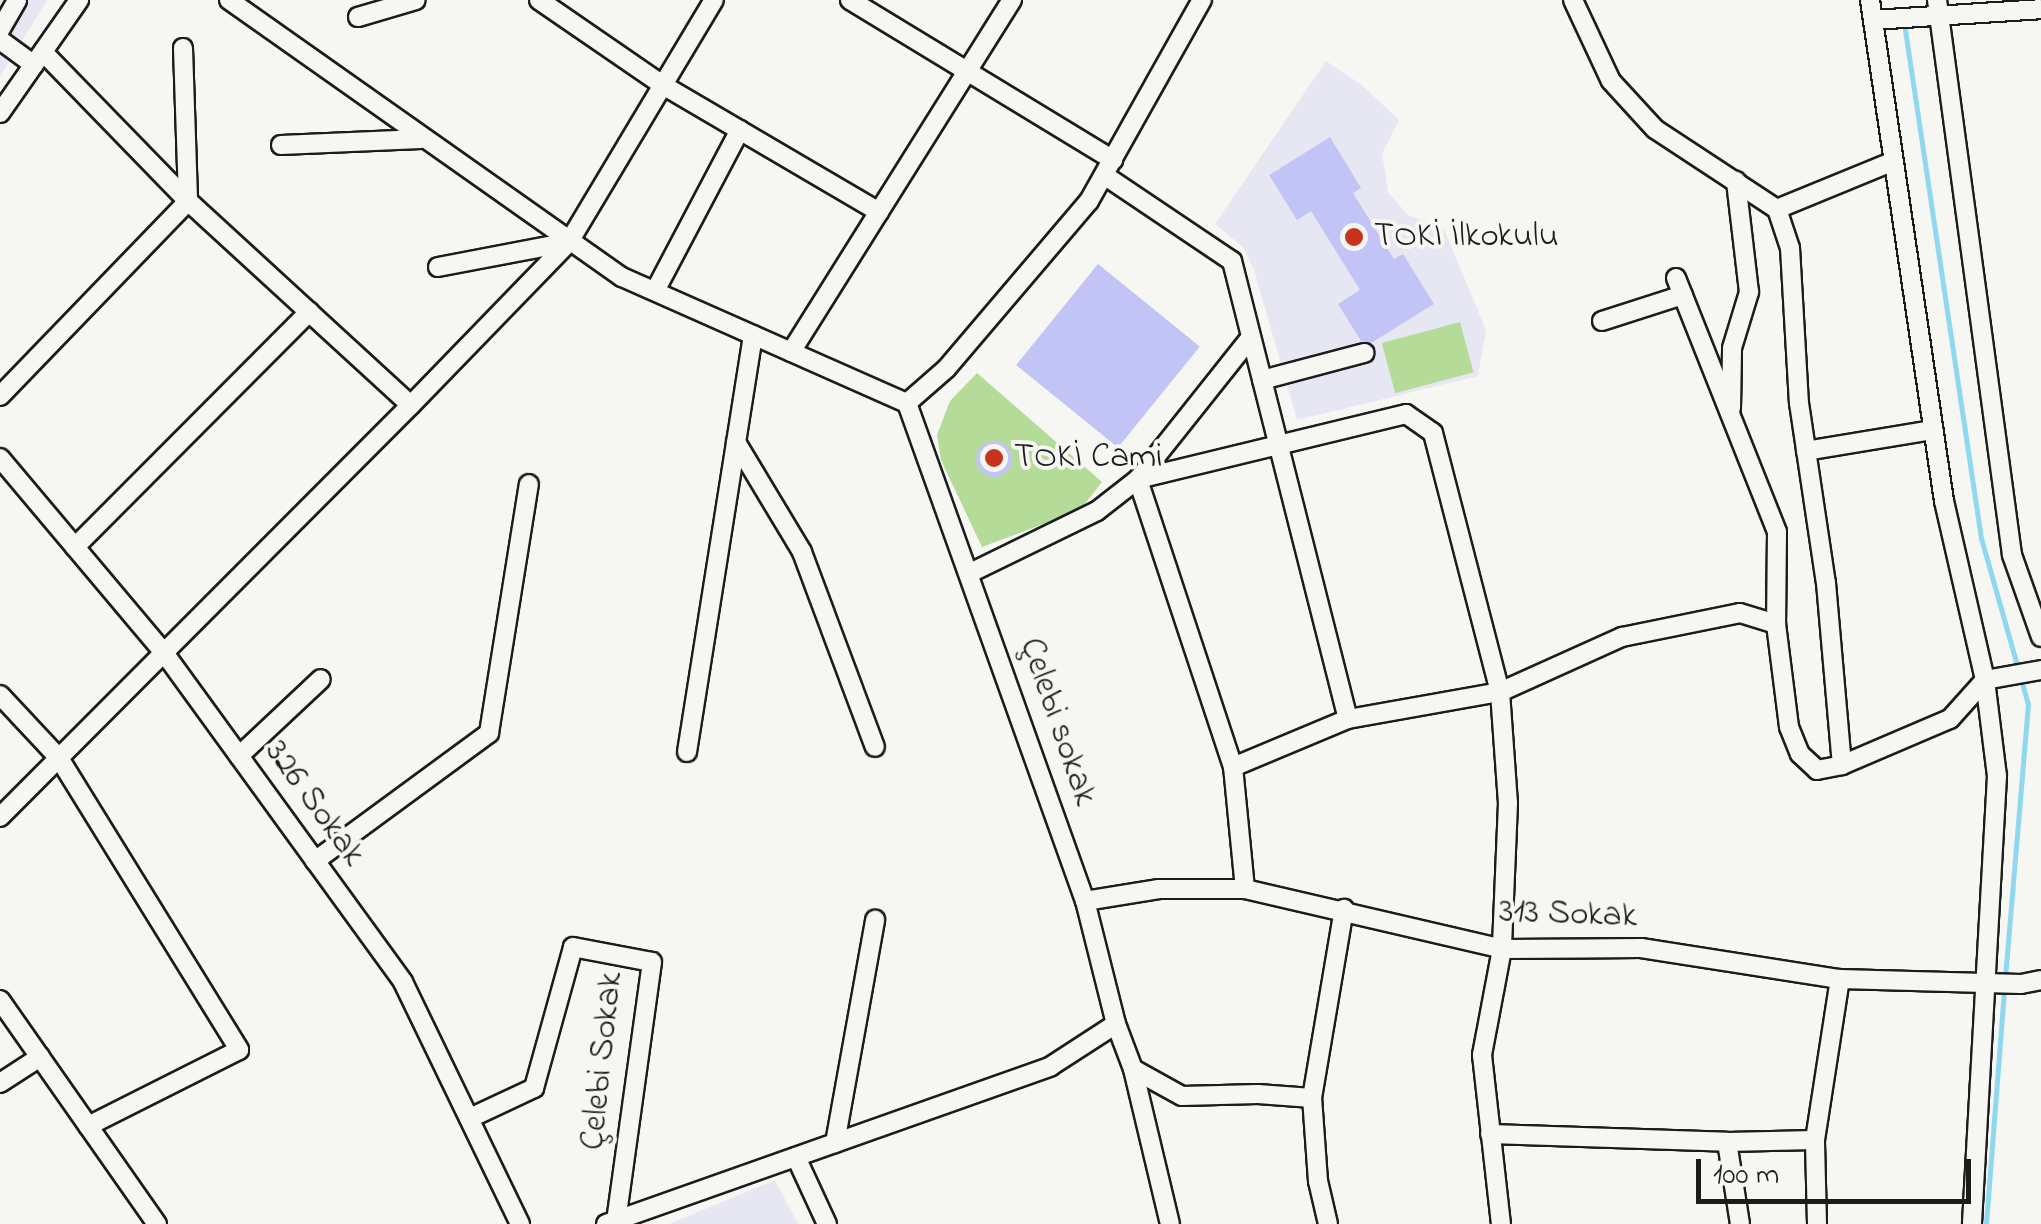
<!DOCTYPE html>
<html>
<head>
<meta charset="utf-8">
<style>
  body { margin:0 }
  #map { position:relative; width:2041px; height:1224px; overflow:hidden; background:#f6f6f2; font-family:"Indie Flower",sans-serif }
  div>[style] { position:absolute }
  [style*='--x'] { left:calc(var(--x)*1px); top:calc(var(--y)*1px); width:calc(var(--w)*1px); rotate:calc(var(--a)*1deg) }
  .built>* { inset:0; background:#e7e7f3 }
  .green>* { inset:0; background:#b4dc98; transform-origin:0 0 }
  .stream>* { height:5px; margin:-2.5px; padding:0 2.5px; transform-origin:2.5px; border-radius:2.5px; background:#8fd8f0 }
  .building>* { inset:0; background:#c3c4f6; transform-origin:0 0 }
  .round { border-radius:50% }
  .roads { filter:drop-shadow(2px 0 #1c1c1c) drop-shadow(-2px 0 #1c1c1c) drop-shadow(0 2px #1c1c1c) drop-shadow(0 -2px #1c1c1c) }
  .minor>* { height:18px; margin:-9px; padding:0 9px; transform-origin:9px; border-radius:9px; background:#f6f6f2 }
  .dots>* { width:28px; height:28px; translate:-50% -50%; box-sizing:border-box; border:5px solid #f6f6f2; border-radius:50% }
  span { translate:-50% -50%; white-space:nowrap; text-align:center; line-height:1.15; -webkit-text-stroke:8px #f6f6f2; paint-order:stroke }
  .poi-label { font-size:35px; color:#1c1c1c }
  .left { translate:0 -50%; text-align:left }
  .street-label { font-size:35px; color:#1c1c1c }
  .scale { position:absolute; left:1696px; top:1159px; width:275px; height:45px; box-sizing:border-box; border:5px solid #1c1c1c; border-top:0; padding-left:12px; font-size:30px; line-height:35px; white-space:nowrap; color:#1c1c1c; -webkit-text-stroke:8px #f6f6f2; paint-order:stroke }
</style>
</head>
<body>
<div id="map">
  <div class="built">
    <div style="clip-path:polygon(0 0,47px 0,0 77px)"></div>
    <div style="clip-path:polygon(1326px 61px,1362px 85px,1399px 120px,1382px 154px,1388px 192px,1408px 215px,1444px 229px,1486px 330px,1478px 376px,1297px 420px,1254px 270px,1243px 247px,1215px 224px)"></div>
    <div style="clip-path:polygon(775px 1180px,798px 1224px,669px 1224px)"></div>
  </div>
  <div class="green">
    <div style="left:1460px;top:322px;width:52px;height:81px;rotate:75deg"></div>
    <div style="clip-path:polygon(977px 373px,1102px 482px,1080px 510px,982px 547px,941px 460px,937px 435px,950px 401px)"></div>
  </div>
  <div class="stream">
    <div style="--x:1904;--y:23;--w:521;--a:81.5"></div>
    <div style="--x:1981;--y:538;--w:173;--a:74.2"></div>
    <div style="--x:2028;--y:704;--w:276;--a:94.8"></div>
    <div style="--x:1986;--y:1224;--w:235;--a:-85.6"></div>
  </div>
  <div class="building">
    <div style="clip-path:polygon(1330px 137px,1361px 188px,1353px 193px,1394px 259px,1403px 254px,1434px 304px,1371px 343px,1361px 341px,1338px 304px,1360px 290px,1311px 211px,1297px 220px,1269px 175px)"></div>
    <div style="left:1098px;top:264px;width:131px;height:130px;rotate:39deg"></div>
    <div class="round" style="left:976px;top:441px;width:36px;height:36px"></div>
  </div>
  <div class="roads">
    <div class="minor">
      <div style="--x:229;--y:0;--w:481;--a:35.2"></div>
      <div style="--x:622;--y:277;--w:312;--a:23.9"></div>
      <div style="--x:539;--y:0;--w:148;--a:34.5"></div>
      <div style="--x:661;--y:84;--w:253;--a:30.4"></div>
      <div style="--x:850;--y:0;--w:308;--a:31.3"></div>
      <div style="--x:1573;--y:0;--w:89;--a:64.9"></div>
      <div style="--x:1611;--y:81;--w:65;--a:47.5"></div>
      <div style="--x:1655;--y:129;--w:146;--a:33.3"></div>
      <div style="--x:1777;--y:209;--w:41;--a:71.6"></div>
      <div style="--x:1790;--y:248;--w:155;--a:86.7"></div>
      <div style="--x:1799;--y:403;--w:182;--a:81.5"></div>
      <div style="--x:1826;--y:583;--w:183;--a:85"></div>
      <div style="--x:1870;--y:0;--w:506;--a:81.6"></div>
      <div style="--x:1944;--y:501;--w:184;--a:77.1"></div>
      <div style="--x:1985;--y:680;--w:97;--a:82.9"></div>
      <div style="--x:1997;--y:776;--w:449;--a:93.2"></div>
      <div style="--x:1937;--y:0;--w:560;--a:82.3"></div>
      <div style="--x:2012;--y:555;--w:87;--a:70.5"></div>
      <div style="--x:358;--y:17;--w:60;--a:-16.3"></div>
      <div style="--x:1873;--y:20;--w:168;--a:-3.7"></div>
      <div style="--x:0;--y:30;--w:34;--a:-60"></div>
      <div style="--x:0;--y:40;--w:42;--a:36.3"></div>
      <div style="--x:183;--y:48;--w:153;--a:88.1"></div>
      <div style="--x:43;--y:52;--w:208;--a:45.8"></div>
      <div style="--x:0;--y:113;--w:138;--a:-55"></div>
      <div style="--x:281;--y:145;--w:140;--a:-2.5"></div>
      <div style="--x:1104;--y:175;--w:154;--a:33.9"></div>
      <div style="--x:1232;--y:261;--w:472;--a:75.8"></div>
      <div style="--x:1777;--y:209;--w:126;--a:-22.3"></div>
      <div style="--x:438;--y:267;--w:133;--a:-10.8"></div>
      <div style="--x:1676;--y:278;--w:273;--a:68.3"></div>
      <div style="--x:1777;--y:532;--w:92;--a:90.6"></div>
      <div style="--x:1776;--y:624;--w:104;--a:82.8"></div>
      <div style="--x:1789;--y:727;--w:29;--a:68"></div>
      <div style="--x:1800;--y:754;--w:23;--a:43"></div>
      <div style="--x:1817;--y:770;--w:25;--a:-11"></div>
      <div style="--x:1842;--y:765;--w:117;--a:-23.1"></div>
      <div style="--x:1950;--y:719;--w:52;--a:-48.1"></div>
      <div style="--x:1985;--y:680;--w:57;--a:-10.1"></div>
      <div style="--x:655;--y:291;--w:182;--a:-62.2"></div>
      <div style="--x:1602;--y:321;--w:85;--a:-17.8"></div>
      <div style="--x:791;--y:352;--w:416;--a:-57.9"></div>
      <div style="--x:1262;--y:380;--w:106;--a:-14.8"></div>
      <div style="--x:0;--y:396;--w:271;--a:-46"></div>
      <div style="--x:188;--y:201;--w:302;--a:42.5"></div>
      <div style="--x:411;--y:405;--w:227;--a:-45.9"></div>
      <div style="--x:569;--y:242;--w:282;--a:-59.1"></div>
      <div style="--x:1731;--y:408;--w:60;--a:-89"></div>
      <div style="--x:1732;--y:348;--w:59;--a:-73.1"></div>
      <div style="--x:1749;--y:292;--w:112;--a:-96.7"></div>
      <div style="--x:736;--y:442;--w:128;--a:59"></div>
      <div style="--x:802;--y:552;--w:208;--a:69.5"></div>
      <div style="--x:1806;--y:451;--w:129;--a:-9.4"></div>
      <div style="--x:0;--y:458;--w:256;--a:49.9"></div>
      <div style="--x:165;--y:654;--w:405;--a:54"></div>
      <div style="--x:403;--y:982;--w:269;--a:64.2"></div>
      <div style="--x:75;--y:547;--w:332;--a:-45.1"></div>
      <div style="--x:970;--y:573;--w:141;--a:-26"></div>
      <div style="--x:1097;--y:511;--w:52;--a:-38"></div>
      <div style="--x:1138;--y:479;--w:181;--a:-51.5"></div>
      <div style="--x:0;--y:695;--w:86;--a:46.9"></div>
      <div style="--x:59;--y:758;--w:343;--a:58.3"></div>
      <div style="--x:239;--y:1050;--w:169;--a:153.3"></div>
      <div style="--x:687;--y:752;--w:422;--a:-81"></div>
      <div style="--x:239;--y:756;--w:112;--a:-43.2"></div>
      <div style="--x:1233;--y:767;--w:303;--a:-108.3"></div>
      <div style="--x:1138;--y:479;--w:276;--a:-13.6"></div>
      <div style="--x:1406;--y:414;--w:33;--a:35"></div>
      <div style="--x:1433;--y:433;--w:268;--a:75.5"></div>
      <div style="--x:1500;--y:692;--w:111;--a:85.9"></div>
      <div style="--x:1508;--y:803;--w:146;--a:92.4"></div>
      <div style="--x:1502;--y:949;--w:108;--a:100.7"></div>
      <div style="--x:1482;--y:1055;--w:170;--a:83.6"></div>
      <div style="--x:0;--y:817;--w:582;--a:-45.07"></div>
      <div style="--x:315;--y:861;--w:216;--a:-36.3"></div>
      <div style="--x:489;--y:733;--w:252;--a:-80.9"></div>
      <div style="--x:1245;--y:889;--w:123;--a:-95.6"></div>
      <div style="--x:1233;--y:767;--w:125;--a:-22.7"></div>
      <div style="--x:1348;--y:719;--w:154;--a:-10.1"></div>
      <div style="--x:1500;--y:692;--w:134;--a:-24.3"></div>
      <div style="--x:1622;--y:637;--w:120;--a:-11.5"></div>
      <div style="--x:1740;--y:613;--w:38;--a:17"></div>
      <div style="--x:1085;--y:901;--w:75;--a:-9.2"></div>
      <div style="--x:1159;--y:889;--w:86;--a:0"></div>
      <div style="--x:1245;--y:889;--w:264;--a:13.1"></div>
      <div style="--x:1502;--y:949;--w:139;--a:-0.4"></div>
      <div style="--x:1641;--y:948;--w:201;--a:8.9"></div>
      <div style="--x:1840;--y:979;--w:181;--a:1.6"></div>
      <div style="--x:2021;--y:984;--w:20;--a:-11"></div>
      <div style="--x:0;--y:1000;--w:274;--a:55"></div>
      <div style="--x:1116;--y:1024;--w:48;--a:69.3"></div>
      <div style="--x:1133;--y:1069;--w:56;--a:28.9"></div>
      <div style="--x:1182;--y:1096;--w:76;--a:-1.5"></div>
      <div style="--x:1258;--y:1094;--w:54;--a:4.2"></div>
      <div style="--x:1133;--y:1069;--w:159;--a:76.6"></div>
      <div style="--x:0;--y:1083;--w:48;--a:-33"></div>
      <div style="--x:470;--y:1118;--w:71;--a:-25.1"></div>
      <div style="--x:534;--y:1088;--w:146;--a:-74.5"></div>
      <div style="--x:573;--y:947;--w:80;--a:10.8"></div>
      <div style="--x:652;--y:962;--w:261;--a:97.9"></div>
      <div style="--x:1490;--y:1134;--w:237;--a:1.9"></div>
      <div style="--x:1727;--y:1142;--w:88;--a:-1.3"></div>
      <div style="--x:1727;--y:1142;--w:83;--a:81"></div>
      <div style="--x:835;--y:1143;--w:227;--a:-79.8"></div>
      <div style="--x:796;--y:1157;--w:74;--a:65.2"></div>
      <div style="--x:606;--y:1224;--w:472;--a:-19.5"></div>
      <div style="--x:1051;--y:1066;--w:77;--a:-32.9"></div>
      <div style="--x:1116;--y:1024;--w:127;--a:-104.1"></div>
      <div style="--x:1085;--y:901;--w:529;--a:-109.67"></div>
      <div style="--x:907;--y:403;--w:52;--a:-41.1"></div>
      <div style="--x:946;--y:369;--w:221;--a:-49.6"></div>
      <div style="--x:1089;--y:201;--w:231;--a:-60.7"></div>
      <div style="--x:1328;--y:1224;--w:44;--a:-103.1"></div>
      <div style="--x:1318;--y:1181;--w:83;--a:-94.1"></div>
      <div style="--x:1312;--y:1098;--w:192;--a:-80.4"></div>
      <div style="--x:1817;--y:1224;--w:84;--a:-91.4"></div>
      <div style="--x:1815;--y:1140;--w:163;--a:-81.2"></div>
    </div>
  </div>
  <div class="dots">
    <div style="left:1354px;top:237px;background:#c8321e"></div>
    <div style="left:994px;top:458px;background:#c8321e"></div>
  </div>
  <div class="poi-label">
    <span class="left" style="left:1374px;top:237px">TOKİ İlkokulu</span>
    <span class="left" style="left:1014px;top:458px">TOKİ Cami</span>
  </div>
  <div class="street-label">
    <span style="left:1057px;top:722px;rotate:71deg">Çelebi sokak</span>
    <span style="left:314px;top:804px;rotate:54deg">326 Sokak</span>
    <span style="left:1568px;top:915px;rotate:2deg">313 Sokak</span>
    <span style="left:603px;top:1061px;rotate:-84deg">Çelebi Sokak</span>
  </div>
  <div class="scale">100 m</div>
</div>
</body>
</html>
